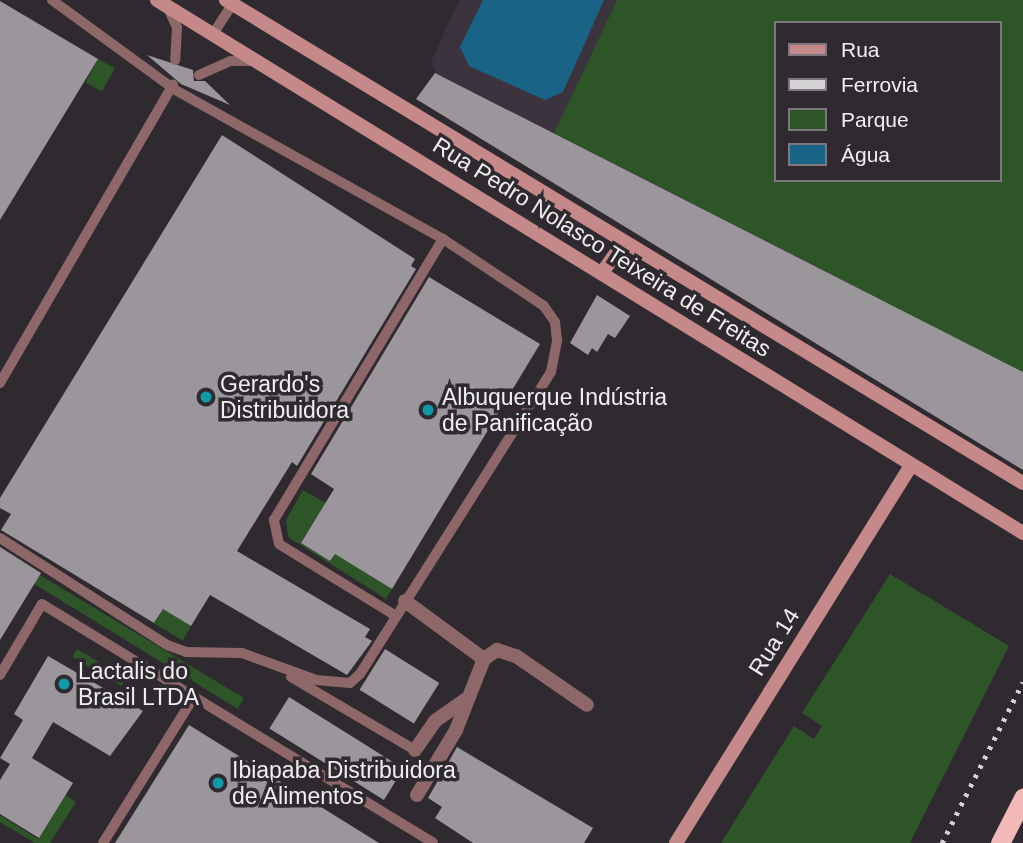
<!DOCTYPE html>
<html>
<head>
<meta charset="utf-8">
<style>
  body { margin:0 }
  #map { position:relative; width:1023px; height:843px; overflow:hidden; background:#2e2a2f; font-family:Arial,sans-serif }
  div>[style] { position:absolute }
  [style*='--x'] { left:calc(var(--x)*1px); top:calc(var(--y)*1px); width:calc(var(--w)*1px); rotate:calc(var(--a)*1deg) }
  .built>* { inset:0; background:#3b343e }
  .green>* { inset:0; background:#2d5527; transform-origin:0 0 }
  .water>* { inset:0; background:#196486 }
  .building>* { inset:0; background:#9b969c; transform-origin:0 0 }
  .service>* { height:10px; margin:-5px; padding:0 5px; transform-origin:5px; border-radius:5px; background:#8e6868 }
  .minor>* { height:14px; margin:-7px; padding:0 7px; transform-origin:7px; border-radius:7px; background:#8e6868 }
  .secondary>* { height:14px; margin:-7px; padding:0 7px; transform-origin:7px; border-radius:7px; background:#c68989 }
  .trunk>* { height:19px; margin:-9.5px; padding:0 9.5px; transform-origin:9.5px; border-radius:9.5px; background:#f3b8b8 }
  .rail>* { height:5px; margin-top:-2.5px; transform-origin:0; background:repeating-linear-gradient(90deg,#d4d2d5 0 3.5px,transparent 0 10.5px) }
  .dots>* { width:19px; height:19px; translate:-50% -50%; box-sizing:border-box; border:4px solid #2e2a2f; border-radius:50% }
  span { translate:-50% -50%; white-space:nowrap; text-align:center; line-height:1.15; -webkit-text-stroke:7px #2e2a2f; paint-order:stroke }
  .street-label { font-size:23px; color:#f0eef1 }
  .poi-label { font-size:23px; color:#f0eef1 }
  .left { translate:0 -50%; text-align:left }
  .legend { position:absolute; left:774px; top:21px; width:228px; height:161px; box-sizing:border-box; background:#2e2a2f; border:2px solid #7c787d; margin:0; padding:9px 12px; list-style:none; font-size:21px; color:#f0eef1 }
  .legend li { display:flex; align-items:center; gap:14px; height:35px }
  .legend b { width:35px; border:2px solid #7c787d }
</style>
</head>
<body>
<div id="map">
  <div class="built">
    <div style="clip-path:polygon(459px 0,617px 0,554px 133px,435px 73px,431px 62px)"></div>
  </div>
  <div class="green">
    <div style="clip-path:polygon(evenodd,617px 0,1023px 0,1023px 372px,554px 133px,617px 0,776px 23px,1000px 23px,1000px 180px,776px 180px,776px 23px)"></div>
    <div style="left:98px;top:59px;width:19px;height:27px;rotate:28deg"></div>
    <div style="clip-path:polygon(303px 490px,326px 503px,301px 543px,330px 561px,357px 517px,357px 567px,392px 589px,386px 599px,288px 537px,286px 520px)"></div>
    <div style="clip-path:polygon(0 551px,244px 698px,238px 709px,0 563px)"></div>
    <div style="clip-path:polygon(890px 574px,1009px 646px,910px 843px,721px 843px,794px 726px,814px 739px,822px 726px,802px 713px)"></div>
    <div style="left:163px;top:609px;width:33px;height:17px;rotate:31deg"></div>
    <div style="left:77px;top:649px;width:57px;height:9px;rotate:31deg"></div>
    <div style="clip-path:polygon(65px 795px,76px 802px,50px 843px,35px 843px,0 822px,0 815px,38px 839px)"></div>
  </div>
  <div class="water">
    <div style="clip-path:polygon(483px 0,604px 0,563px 92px,545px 100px,469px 66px,460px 47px)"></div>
  </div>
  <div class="building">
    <div style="clip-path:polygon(0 1px,98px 59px,0 220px)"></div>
    <div style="clip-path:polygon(147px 55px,193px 70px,194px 81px,205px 81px,230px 105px,181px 84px)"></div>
    <div style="clip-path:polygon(435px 73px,1023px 372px,1023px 470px,416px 99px)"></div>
    <div style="clip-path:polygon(222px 135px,415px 259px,411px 266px,416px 269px,297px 466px,292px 462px,237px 551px,370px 629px,365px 637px,372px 641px,347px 675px,210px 595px,191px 626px,163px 609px,154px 623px,1px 530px,11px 514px,0 508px,0 498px)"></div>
    <div style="clip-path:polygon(429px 277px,540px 344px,392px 589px,335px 554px,330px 561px,301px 543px,334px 489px,311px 474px)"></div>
    <div style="clip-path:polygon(597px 295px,630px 316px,615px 338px,608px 334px,597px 352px,592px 348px,588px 355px,570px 343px)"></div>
    <div style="clip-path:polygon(0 547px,41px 573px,0 640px)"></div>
    <div style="left:385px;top:649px;width:64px;height:48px;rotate:32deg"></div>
    <div style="clip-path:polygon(48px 656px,143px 711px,110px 756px,53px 722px,32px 758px,73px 783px,39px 838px,0 814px,0 780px,10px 764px,0 758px,23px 720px,14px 714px)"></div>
    <div style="left:289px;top:697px;width:135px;height:37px;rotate:32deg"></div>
    <div style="clip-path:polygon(189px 725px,379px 843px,115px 843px)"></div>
    <div style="clip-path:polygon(457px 747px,593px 828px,584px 843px,473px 843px,435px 818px,442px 807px,428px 798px)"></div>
  </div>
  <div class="service">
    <div style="--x:167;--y:6;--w:23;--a:65"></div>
    <div style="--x:177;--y:27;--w:33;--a:93"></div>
    <div style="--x:213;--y:34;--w:40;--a:-57.1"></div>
    <div style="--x:199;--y:75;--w:35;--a:-24"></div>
    <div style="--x:231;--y:61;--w:25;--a:0"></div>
    <div style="--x:0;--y:383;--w:345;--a:-59.9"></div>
    <div style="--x:0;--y:538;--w:198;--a:32.6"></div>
    <div style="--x:167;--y:645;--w:20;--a:20"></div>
    <div style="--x:186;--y:652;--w:56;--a:1"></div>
    <div style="--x:242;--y:653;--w:79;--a:20"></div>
    <div style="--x:316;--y:680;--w:34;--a:5"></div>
    <div style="--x:350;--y:683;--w:13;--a:-42"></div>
    <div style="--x:360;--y:674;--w:357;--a:-57.7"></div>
    <div style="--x:551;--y:372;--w:32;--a:-79"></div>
    <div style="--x:557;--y:341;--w:19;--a:-96"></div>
    <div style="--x:555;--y:322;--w:19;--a:-125"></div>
    <div style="--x:544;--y:306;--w:121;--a:-146.4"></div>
    <div style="--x:443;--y:239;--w:308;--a:-150.9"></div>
    <div style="--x:174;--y:89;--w:151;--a:-143.9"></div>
    <div style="--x:396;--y:616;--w:137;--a:-148.4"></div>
    <div style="--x:279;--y:544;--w:25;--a:-102"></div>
    <div style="--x:274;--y:520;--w:328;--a:-59"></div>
    <div style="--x:0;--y:675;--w:82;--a:-59.4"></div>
    <div style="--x:42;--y:604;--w:458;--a:31.4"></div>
    <div style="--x:291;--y:677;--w:144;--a:30.5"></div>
    <div style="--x:103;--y:843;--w:172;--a:-58.1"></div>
  </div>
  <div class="minor">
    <div style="--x:405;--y:601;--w:98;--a:36.3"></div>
    <div style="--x:484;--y:659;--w:16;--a:-35"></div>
    <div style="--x:497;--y:650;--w:20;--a:18"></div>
    <div style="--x:516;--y:656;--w:86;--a:34.6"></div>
    <div style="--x:415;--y:750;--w:35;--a:-55"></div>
    <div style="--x:435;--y:721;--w:37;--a:-35"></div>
    <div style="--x:417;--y:795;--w:76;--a:-59"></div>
    <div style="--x:456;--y:730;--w:76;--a:-68.5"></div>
  </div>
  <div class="secondary">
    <div style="--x:157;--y:0;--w:1017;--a:31.61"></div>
    <div style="--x:226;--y:0;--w:932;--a:31.22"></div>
    <div style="--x:602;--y:273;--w:37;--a:-55"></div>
    <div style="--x:676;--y:843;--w:445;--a:-58.1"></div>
  </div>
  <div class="trunk">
    <div style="--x:1000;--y:843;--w:51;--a:-62.9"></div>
  </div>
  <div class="rail">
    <div style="--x:942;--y:843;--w:180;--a:-63.3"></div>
  </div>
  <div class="dots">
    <div style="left:206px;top:397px;background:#0f9aa8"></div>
    <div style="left:428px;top:410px;background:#0f9aa8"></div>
    <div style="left:64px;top:684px;background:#0f9aa8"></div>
    <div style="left:218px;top:783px;background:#0f9aa8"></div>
  </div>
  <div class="street-label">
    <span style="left:602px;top:247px;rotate:32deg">Rua Pedro Nolasco Teixeira de Freitas</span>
    <span style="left:774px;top:642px;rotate:-58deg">Rua 14</span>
  </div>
  <div class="poi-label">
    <span class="left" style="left:220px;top:397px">Gerardo's<br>Distribuidora</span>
    <span class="left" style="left:442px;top:410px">Albuquerque Indústria<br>de Panificação</span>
    <span class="left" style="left:78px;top:684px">Lactalis do<br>Brasil LTDA</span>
    <span class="left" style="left:232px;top:783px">Ibiapaba Distribuidora<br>de Alimentos</span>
  </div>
  <ul class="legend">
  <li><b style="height:9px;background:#c68989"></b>Rua</li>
  <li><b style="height:9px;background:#d4d2d5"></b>Ferrovia</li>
  <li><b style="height:19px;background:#2d5527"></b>Parque</li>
  <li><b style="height:19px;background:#196486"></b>Água</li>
  </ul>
</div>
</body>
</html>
